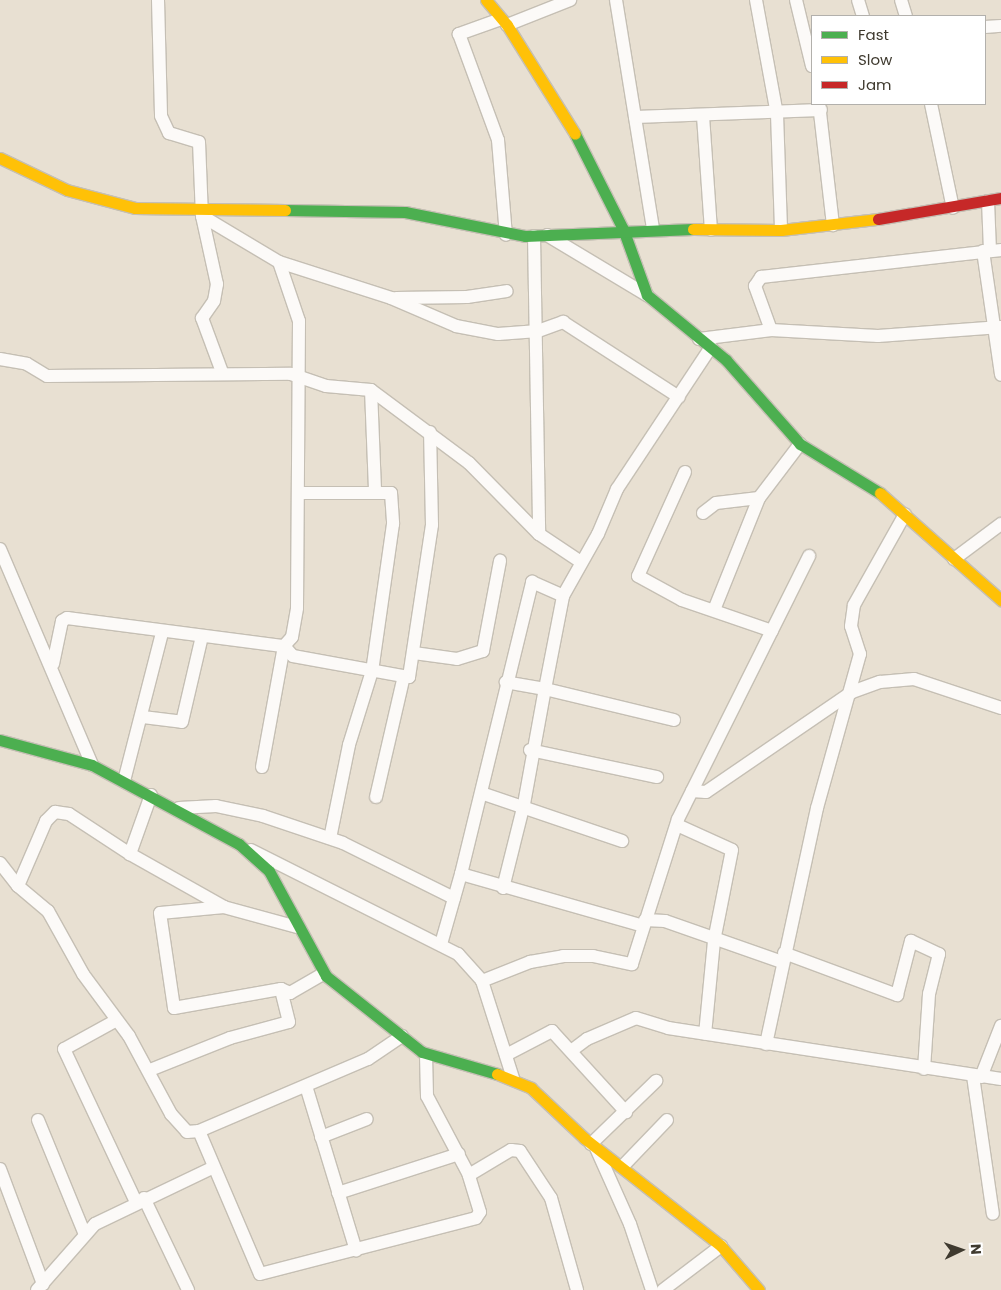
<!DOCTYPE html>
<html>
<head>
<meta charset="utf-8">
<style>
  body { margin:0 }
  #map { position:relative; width:1001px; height:1290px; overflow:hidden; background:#e8e0d2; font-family:Poppins,sans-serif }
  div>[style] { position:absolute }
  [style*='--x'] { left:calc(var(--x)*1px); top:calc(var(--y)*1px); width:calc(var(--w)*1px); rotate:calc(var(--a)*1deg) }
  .roads { filter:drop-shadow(1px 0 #c5bfb4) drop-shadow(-1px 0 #c5bfb4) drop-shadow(0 1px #c5bfb4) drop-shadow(0 -1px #c5bfb4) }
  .street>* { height:12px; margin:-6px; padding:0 6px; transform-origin:6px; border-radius:6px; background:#fcfaf8 }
  .fast>* { height:11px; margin:-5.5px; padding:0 5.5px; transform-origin:5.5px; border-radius:5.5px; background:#4caf50 }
  .slow>* { height:11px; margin:-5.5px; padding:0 5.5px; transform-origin:5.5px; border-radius:5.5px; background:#ffc107 }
  .jam>* { height:11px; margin:-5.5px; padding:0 5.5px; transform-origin:5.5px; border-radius:5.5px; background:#c62828 }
  span { translate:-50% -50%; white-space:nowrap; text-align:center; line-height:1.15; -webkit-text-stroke:4px #fff; paint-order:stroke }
  .legend { position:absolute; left:811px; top:15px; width:175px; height:90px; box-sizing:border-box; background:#fff; border:1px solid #b2b0ac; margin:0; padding:6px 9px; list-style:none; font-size:15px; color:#3f3a2f }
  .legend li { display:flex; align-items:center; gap:10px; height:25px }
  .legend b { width:25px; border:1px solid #b2b0ac }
  .north { position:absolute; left:936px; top:1225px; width:50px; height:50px; -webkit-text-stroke:4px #fff; paint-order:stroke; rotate:87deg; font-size:14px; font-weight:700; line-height:20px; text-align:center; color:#3f3a2f }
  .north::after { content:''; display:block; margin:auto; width:18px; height:22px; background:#3f3a2f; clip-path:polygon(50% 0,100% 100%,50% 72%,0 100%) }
</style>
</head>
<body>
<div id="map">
  <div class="roads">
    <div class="street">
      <div style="--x:158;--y:0;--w:116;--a:88.5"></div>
      <div style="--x:161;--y:116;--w:19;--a:65"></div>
      <div style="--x:169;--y:133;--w:31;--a:17"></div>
      <div style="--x:199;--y:142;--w:74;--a:87.7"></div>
      <div style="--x:202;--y:216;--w:90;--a:30.9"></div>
      <div style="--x:279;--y:262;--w:118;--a:17.8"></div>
      <div style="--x:391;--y:298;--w:71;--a:23.3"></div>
      <div style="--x:456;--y:326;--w:43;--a:10.8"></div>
      <div style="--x:498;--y:334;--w:40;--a:-4.3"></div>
      <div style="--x:538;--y:331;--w:27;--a:-20"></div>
      <div style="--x:563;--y:322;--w:138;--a:32.9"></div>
      <div style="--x:616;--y:0;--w:232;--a:80.8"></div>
      <div style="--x:756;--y:0;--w:116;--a:79.6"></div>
      <div style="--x:777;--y:114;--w:116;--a:88"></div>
      <div style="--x:796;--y:0;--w:68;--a:76.4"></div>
      <div style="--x:858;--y:0;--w:17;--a:73"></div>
      <div style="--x:901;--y:0;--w:17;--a:73"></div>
      <div style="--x:501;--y:19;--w:45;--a:160.3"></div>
      <div style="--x:459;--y:34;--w:113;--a:69.8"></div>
      <div style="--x:498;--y:140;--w:95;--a:85.2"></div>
      <div style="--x:507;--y:25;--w:68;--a:-21.6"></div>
      <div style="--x:985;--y:27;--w:16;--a:-4"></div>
      <div style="--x:819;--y:104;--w:122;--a:83.4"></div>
      <div style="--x:931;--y:104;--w:106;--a:78.1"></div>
      <div style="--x:703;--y:116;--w:114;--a:86"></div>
      <div style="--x:635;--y:117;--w:186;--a:-2.2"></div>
      <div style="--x:988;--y:201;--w:50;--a:87.7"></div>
      <div style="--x:202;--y:216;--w:70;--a:77.6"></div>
      <div style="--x:217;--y:284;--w:17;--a:100"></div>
      <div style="--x:214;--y:301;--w:21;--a:125"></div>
      <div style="--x:202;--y:318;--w:58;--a:69.7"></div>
      <div style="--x:547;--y:235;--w:117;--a:31"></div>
      <div style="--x:534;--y:236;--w:298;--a:89"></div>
      <div style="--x:983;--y:251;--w:125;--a:81.7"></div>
      <div style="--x:396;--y:298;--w:71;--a:-0.8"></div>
      <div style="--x:467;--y:297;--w:40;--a:-8.5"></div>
      <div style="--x:771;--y:330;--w:47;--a:-110"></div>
      <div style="--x:755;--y:286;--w:11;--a:-56"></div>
      <div style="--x:761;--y:277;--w:242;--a:-6.4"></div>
      <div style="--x:699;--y:339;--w:73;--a:-7.1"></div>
      <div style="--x:771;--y:330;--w:107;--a:3.2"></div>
      <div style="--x:878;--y:336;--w:123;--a:-4.2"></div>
      <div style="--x:0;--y:359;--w:27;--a:10"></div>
      <div style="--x:27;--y:364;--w:23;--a:31"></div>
      <div style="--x:47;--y:376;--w:244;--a:-0.5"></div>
      <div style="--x:291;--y:374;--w:37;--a:19"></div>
      <div style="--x:326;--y:386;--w:45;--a:5.1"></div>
      <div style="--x:371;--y:390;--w:122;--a:36.7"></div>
      <div style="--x:469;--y:463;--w:100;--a:45.4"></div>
      <div style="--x:539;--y:534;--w:50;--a:33.7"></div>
      <div style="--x:371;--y:390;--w:101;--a:87.7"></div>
      <div style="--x:685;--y:472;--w:114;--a:114.3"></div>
      <div style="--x:638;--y:576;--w:50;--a:28.6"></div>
      <div style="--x:682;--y:600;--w:95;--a:19"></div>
      <div style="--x:301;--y:493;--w:90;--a:0"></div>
      <div style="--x:391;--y:493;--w:31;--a:86"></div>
      <div style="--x:393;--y:524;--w:148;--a:98.1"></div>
      <div style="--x:372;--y:671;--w:77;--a:107.3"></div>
      <div style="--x:349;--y:745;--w:95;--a:101.5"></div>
      <div style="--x:703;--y:513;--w:16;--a:-38"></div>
      <div style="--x:716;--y:503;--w:43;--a:-6.6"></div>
      <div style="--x:759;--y:498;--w:68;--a:-52.8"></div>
      <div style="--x:0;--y:549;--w:235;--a:66.9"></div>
      <div style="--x:954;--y:559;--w:59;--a:-36.7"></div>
      <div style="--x:714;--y:610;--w:121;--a:-68.1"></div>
      <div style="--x:414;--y:653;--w:43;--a:7.9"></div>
      <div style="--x:457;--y:659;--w:27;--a:-17"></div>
      <div style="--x:483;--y:651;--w:92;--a:-79.3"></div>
      <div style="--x:53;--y:664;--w:44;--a:-78.2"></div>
      <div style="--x:62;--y:621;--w:6;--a:-31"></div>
      <div style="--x:67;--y:618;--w:219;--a:7.4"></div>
      <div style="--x:284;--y:646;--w:13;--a:48"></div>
      <div style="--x:293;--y:656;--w:118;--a:10.3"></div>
      <div style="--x:409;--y:677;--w:154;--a:-81.4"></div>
      <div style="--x:432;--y:525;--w:93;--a:-91.2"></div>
      <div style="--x:143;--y:717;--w:39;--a:7"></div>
      <div style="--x:182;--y:722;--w:88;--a:-76.9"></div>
      <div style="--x:674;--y:720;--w:133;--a:-166.5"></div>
      <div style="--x:545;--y:689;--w:95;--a:-79"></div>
      <div style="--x:563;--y:596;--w:71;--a:-60.6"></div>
      <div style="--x:598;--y:534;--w:49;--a:-67.1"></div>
      <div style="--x:617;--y:489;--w:170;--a:-56.5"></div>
      <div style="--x:530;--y:750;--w:130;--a:12"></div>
      <div style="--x:262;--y:767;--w:123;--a:-79.7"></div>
      <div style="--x:284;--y:646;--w:12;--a:-48"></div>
      <div style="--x:292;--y:637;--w:29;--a:-80"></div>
      <div style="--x:297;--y:608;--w:287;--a:-89.6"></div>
      <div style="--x:299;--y:321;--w:62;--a:-108.7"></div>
      <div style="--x:124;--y:781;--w:153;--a:-75.6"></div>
      <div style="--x:692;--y:791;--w:14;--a:4"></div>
      <div style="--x:706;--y:792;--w:177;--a:-34.4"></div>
      <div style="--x:852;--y:692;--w:30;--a:-20"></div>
      <div style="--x:880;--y:682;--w:34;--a:-5"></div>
      <div style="--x:914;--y:679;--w:92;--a:18.4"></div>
      <div style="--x:484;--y:794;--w:146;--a:18.8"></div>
      <div style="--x:151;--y:795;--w:63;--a:109.6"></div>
      <div style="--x:130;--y:854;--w:108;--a:29.4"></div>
      <div style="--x:376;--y:797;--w:124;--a:-77"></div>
      <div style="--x:179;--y:808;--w:37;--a:-3"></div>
      <div style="--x:216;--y:806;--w:48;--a:12"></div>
      <div style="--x:263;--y:816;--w:84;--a:18.6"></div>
      <div style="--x:343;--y:843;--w:124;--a:26.4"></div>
      <div style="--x:677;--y:825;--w:60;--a:24.4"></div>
      <div style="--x:732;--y:850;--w:93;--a:101.2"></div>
      <div style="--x:714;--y:941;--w:93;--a:95.5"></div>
      <div style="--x:251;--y:850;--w:232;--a:26.7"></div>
      <div style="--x:458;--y:954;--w:36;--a:48"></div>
      <div style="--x:482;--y:981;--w:102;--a:72.3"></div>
      <div style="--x:0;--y:863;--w:29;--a:52"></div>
      <div style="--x:18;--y:886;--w:39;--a:40"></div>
      <div style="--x:48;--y:911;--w:72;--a:60.9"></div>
      <div style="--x:83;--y:974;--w:77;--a:53.4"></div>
      <div style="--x:129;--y:1036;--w:89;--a:61.7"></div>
      <div style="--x:171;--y:1114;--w:24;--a:48"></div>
      <div style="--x:187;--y:1132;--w:12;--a:-5"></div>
      <div style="--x:199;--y:1131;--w:184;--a:-23.1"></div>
      <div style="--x:368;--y:1059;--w:41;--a:-34.1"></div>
      <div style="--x:461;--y:874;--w:301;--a:-76.3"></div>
      <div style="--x:532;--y:582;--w:34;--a:24"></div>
      <div style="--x:18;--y:886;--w:71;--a:-66.7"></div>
      <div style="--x:46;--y:821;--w:13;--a:-45"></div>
      <div style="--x:55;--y:812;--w:14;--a:8"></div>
      <div style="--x:69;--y:814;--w:73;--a:33.3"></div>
      <div style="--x:503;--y:888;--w:87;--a:-76"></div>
      <div style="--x:524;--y:804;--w:117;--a:-79.7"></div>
      <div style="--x:545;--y:689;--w:40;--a:-170"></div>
      <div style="--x:645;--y:920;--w:20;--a:3"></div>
      <div style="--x:665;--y:921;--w:124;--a:19.3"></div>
      <div style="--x:297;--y:927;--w:76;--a:-164.7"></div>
      <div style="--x:224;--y:907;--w:64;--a:174.6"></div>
      <div style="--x:160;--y:913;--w:96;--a:81.6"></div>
      <div style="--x:174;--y:1008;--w:109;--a:-10.1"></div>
      <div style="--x:281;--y:989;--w:10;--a:24"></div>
      <div style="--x:290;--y:993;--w:39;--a:-30"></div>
      <div style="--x:441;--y:944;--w:73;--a:-74.1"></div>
      <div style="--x:461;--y:874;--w:189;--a:15.9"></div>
      <div style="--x:784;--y:953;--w:121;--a:20.4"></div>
      <div style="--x:897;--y:995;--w:56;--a:-75.5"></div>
      <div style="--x:911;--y:941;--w:31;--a:25"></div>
      <div style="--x:939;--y:954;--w:41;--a:104"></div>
      <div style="--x:929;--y:994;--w:75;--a:93.8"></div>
      <div style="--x:482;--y:981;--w:52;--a:-21.6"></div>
      <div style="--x:530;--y:962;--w:34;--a:-10"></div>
      <div style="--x:563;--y:956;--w:30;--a:0"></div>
      <div style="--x:593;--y:956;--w:40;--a:12"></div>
      <div style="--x:632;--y:964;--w:152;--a:-72.4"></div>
      <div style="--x:678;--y:819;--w:294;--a:-63.5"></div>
      <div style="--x:115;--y:1021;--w:58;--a:151.2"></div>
      <div style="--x:64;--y:1049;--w:169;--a:64.8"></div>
      <div style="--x:766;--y:1044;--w:241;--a:-77.8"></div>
      <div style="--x:817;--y:808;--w:160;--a:-74.4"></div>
      <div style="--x:860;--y:654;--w:29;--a:-108"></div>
      <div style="--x:851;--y:626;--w:21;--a:-82"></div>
      <div style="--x:854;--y:605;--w:104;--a:-60.7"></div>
      <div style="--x:571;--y:1051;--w:20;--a:-37"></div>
      <div style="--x:587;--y:1039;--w:53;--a:-23.2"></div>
      <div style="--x:636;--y:1018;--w:34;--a:17"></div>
      <div style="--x:668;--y:1028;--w:337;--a:8.7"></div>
      <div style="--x:506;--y:1055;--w:52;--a:-27.6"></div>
      <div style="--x:552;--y:1031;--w:110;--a:47.6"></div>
      <div style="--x:150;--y:1070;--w:86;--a:-21.8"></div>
      <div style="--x:230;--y:1038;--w:61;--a:-15.2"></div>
      <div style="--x:289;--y:1022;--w:34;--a:-104"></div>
      <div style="--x:973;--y:1076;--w:139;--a:81.8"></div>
      <div style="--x:981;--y:1077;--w:55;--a:-68.6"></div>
      <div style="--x:306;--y:1086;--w:172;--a:73.1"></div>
      <div style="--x:38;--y:1120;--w:121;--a:67.7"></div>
      <div style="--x:199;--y:1131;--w:155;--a:66.9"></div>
      <div style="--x:260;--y:1274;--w:223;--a:-14.5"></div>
      <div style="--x:476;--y:1218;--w:7;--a:-56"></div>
      <div style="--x:480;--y:1212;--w:39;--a:-107"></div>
      <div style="--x:469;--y:1175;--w:89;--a:-118"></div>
      <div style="--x:427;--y:1096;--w:41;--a:-91.4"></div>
      <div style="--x:321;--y:1137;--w:49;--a:-21.4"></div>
      <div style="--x:591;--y:1144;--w:91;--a:-44.1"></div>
      <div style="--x:596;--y:1148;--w:83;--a:65.9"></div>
      <div style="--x:630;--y:1224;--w:70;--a:71.6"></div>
      <div style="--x:622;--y:1167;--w:65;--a:-46.2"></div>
      <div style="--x:0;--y:1169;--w:123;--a:69.5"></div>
      <div style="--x:469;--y:1175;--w:49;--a:-30.8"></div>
      <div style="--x:511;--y:1150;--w:9;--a:6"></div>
      <div style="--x:520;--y:1151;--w:56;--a:56.6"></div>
      <div style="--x:551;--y:1198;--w:96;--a:74.2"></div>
      <div style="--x:338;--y:1193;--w:127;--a:-17.9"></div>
      <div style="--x:144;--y:1198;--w:102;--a:64.4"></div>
      <div style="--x:37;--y:1290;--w:88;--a:-48.7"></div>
      <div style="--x:95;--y:1224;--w:130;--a:-25.6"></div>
      <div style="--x:663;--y:1290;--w:73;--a:-37.2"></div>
    </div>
    <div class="fast">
      <div style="--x:575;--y:134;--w:106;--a:63.2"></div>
      <div style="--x:623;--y:229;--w:70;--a:70"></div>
      <div style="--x:647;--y:295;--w:102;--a:39.4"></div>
      <div style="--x:726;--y:360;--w:112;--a:48.6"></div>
      <div style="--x:800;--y:444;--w:94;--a:31.5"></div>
      <div style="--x:285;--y:210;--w:120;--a:1"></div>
      <div style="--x:405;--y:212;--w:122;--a:11.3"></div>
      <div style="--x:525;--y:236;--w:168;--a:-2.4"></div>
      <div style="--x:0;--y:740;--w:95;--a:15.2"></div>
      <div style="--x:92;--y:765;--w:167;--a:28.3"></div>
      <div style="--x:239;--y:844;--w:40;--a:42"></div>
      <div style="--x:269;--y:871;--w:119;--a:61.5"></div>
      <div style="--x:326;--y:976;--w:122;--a:38.4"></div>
      <div style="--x:422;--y:1052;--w:78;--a:16.3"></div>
    </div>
    <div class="slow">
      <div style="--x:486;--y:0;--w:33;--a:50"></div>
      <div style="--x:507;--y:25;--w:128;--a:58"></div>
      <div style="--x:0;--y:158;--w:74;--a:25.5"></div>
      <div style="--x:67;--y:190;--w:70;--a:14.8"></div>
      <div style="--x:135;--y:208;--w:150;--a:0.8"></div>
      <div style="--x:693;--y:229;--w:88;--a:0.7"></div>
      <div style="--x:781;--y:230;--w:98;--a:-6.5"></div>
      <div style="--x:880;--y:493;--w:162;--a:41.5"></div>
      <div style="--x:497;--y:1074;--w:37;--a:22"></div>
      <div style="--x:531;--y:1088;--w:73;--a:43.3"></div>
      <div style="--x:584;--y:1138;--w:174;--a:38.2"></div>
      <div style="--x:721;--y:1246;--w:58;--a:49.2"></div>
    </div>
    <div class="jam">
      <div style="--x:878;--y:219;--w:125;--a:-9.7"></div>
    </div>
  </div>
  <ul class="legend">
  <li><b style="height:6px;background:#4caf50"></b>Fast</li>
  <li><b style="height:6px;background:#ffc107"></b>Slow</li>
  <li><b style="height:6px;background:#c62828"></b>Jam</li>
  </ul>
  <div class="north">N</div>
</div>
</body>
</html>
